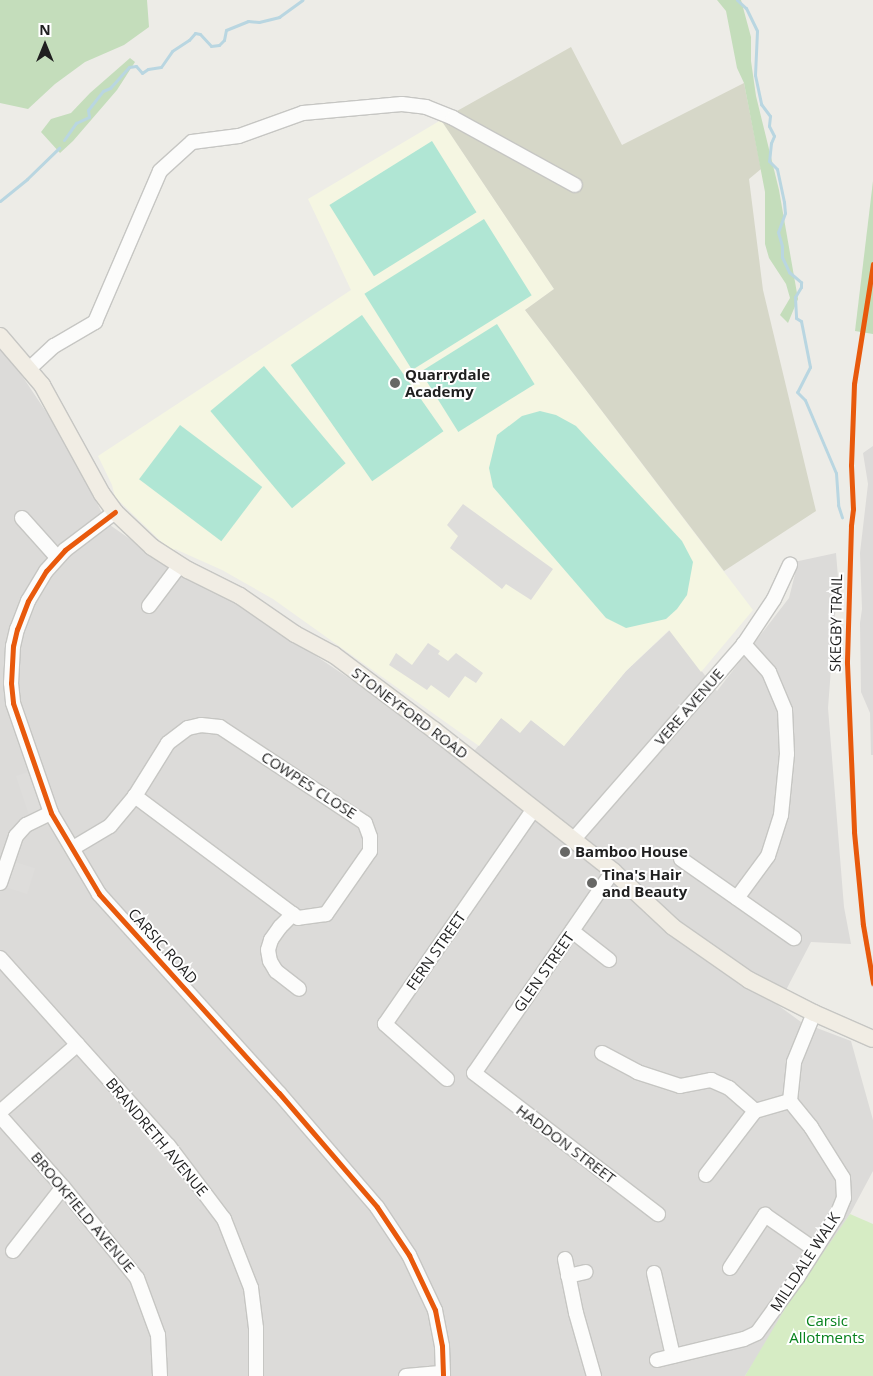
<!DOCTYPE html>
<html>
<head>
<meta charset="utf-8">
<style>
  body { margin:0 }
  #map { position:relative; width:873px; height:1376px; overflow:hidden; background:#edece7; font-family:"Open Sans",sans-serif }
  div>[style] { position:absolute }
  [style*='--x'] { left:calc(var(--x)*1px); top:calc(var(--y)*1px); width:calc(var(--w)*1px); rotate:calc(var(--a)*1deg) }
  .residential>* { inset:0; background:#dcdbd9 }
  .education>* { inset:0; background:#f5f6e2 }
  .construction>* { inset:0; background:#d6d7c8 }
  .grass>* { inset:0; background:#d6ecc4 }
  .forest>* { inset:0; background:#c4ddbb }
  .pitch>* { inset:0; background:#b0e6d4; transform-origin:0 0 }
  .parking>* { inset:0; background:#dedddb; transform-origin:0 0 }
  .stream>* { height:3px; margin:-1.5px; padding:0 1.5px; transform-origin:1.5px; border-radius:1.5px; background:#b9d6e1 }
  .roads { filter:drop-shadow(1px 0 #c6c6c3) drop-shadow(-1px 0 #c6c6c3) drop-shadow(0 1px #c6c6c3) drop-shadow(0 -1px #c6c6c3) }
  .minor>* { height:14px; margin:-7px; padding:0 7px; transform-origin:7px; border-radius:7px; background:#fcfcfb }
  .major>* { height:16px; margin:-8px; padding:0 8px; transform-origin:8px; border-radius:8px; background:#f1ede4 }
  .cycleway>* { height:5px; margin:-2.5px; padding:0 2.5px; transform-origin:2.5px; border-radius:2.5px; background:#e8590c }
  .dots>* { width:14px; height:14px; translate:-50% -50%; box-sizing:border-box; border:2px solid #fff; border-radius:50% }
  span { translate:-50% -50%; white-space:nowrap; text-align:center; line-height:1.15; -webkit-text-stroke:4px #fff; paint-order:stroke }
  .poi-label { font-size:15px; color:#1f1f1f; font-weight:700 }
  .left { translate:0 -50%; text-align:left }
  .street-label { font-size:15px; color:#1f1f1f }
  .park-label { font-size:15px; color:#07821c }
  .north { position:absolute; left:20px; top:20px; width:50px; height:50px; -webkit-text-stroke:4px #fff; paint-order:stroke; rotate:0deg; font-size:14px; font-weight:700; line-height:20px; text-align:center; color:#1f1f1f }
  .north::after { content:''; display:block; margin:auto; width:18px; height:22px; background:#1f1f1f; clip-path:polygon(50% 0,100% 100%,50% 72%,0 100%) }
</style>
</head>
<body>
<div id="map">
  <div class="residential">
    <div style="clip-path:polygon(0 343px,67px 443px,107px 523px,186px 578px,236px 602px,368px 691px,466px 761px,501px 718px,531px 720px,564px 746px,626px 671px,670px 630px,717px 691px,789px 598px,795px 574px,794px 562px,836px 553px,838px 577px,828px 708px,844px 907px,851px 944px,811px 942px,786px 990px,775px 1003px,801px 1022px,851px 1041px,873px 1120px,873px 1171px,850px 1214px,745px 1376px,0 1376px)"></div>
    <div style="clip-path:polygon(873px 446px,873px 755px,871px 755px,870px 713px,861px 692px,860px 623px,862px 609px,860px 553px,868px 484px,863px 453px)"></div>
  </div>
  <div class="education">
    <div style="clip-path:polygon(441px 120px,554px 289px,525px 310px,753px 610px,701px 672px,669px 630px,626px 671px,564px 746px,531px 720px,520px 733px,501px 718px,479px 746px,273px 599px,222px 570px,175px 549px,172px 552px,115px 497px,112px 485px,98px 456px,351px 290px,308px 199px)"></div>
  </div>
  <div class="construction">
    <div style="clip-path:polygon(571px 47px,622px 145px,744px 83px,761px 169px,749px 179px,763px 290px,816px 511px,724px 571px,525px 310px,554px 289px,441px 120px)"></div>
  </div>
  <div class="grass">
    <div style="clip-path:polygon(850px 1214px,873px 1224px,873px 1376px,745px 1376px,789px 1302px)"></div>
  </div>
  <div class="forest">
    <div style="clip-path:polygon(0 0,147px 0,149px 27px,124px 45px,85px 62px,55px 84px,28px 109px,0 103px)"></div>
    <div style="clip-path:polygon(717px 0,741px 0,751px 37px,751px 61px,756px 96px,779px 190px,798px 299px,788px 323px,780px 315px,790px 298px,786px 284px,769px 258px,765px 244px,765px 192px,744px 83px,737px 68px,726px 11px)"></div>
    <div style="clip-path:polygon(130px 58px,135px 62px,117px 90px,73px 141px,60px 153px,41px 132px,51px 119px,71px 113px,90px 93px)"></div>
    <div style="clip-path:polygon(873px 181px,873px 334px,855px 331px)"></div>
  </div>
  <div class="pitch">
    <div style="left:432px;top:141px;width:84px;height:121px;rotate:58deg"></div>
    <div style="left:484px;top:219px;width:90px;height:141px;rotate:58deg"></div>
    <div style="left:362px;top:315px;width:142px;height:87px;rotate:55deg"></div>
    <div style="left:497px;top:324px;width:71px;height:90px;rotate:58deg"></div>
    <div style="left:264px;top:366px;width:127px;height:70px;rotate:50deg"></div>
    <div style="clip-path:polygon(540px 411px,556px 415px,576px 426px,682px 541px,693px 562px,687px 595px,677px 609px,666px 619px,626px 628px,606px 618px,493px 487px,489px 468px,497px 435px,522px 416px)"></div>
    <div style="left:180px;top:425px;width:103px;height:68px;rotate:37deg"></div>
  </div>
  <div class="parking">
    <div style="clip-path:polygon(463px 504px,553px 569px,531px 600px,506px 584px,502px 589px,450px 548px,458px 536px,447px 525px)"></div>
    <div style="clip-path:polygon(428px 643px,440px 651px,438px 654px,448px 661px,456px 653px,483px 673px,476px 683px,465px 676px,449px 698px,431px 685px,427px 690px,389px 665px,396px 653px,412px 665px)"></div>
    <div style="clip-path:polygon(31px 771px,41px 807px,37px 812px,29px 815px,16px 776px)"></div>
    <div style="left:15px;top:862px;width:21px;height:27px;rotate:17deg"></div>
  </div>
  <div class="stream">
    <div style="--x:737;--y:0;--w:12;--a:42"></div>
    <div style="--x:746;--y:8;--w:25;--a:64"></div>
    <div style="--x:757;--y:31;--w:44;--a:92.6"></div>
    <div style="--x:755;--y:75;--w:30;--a:78"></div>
    <div style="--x:761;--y:104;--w:15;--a:53"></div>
    <div style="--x:770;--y:116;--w:10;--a:96"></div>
    <div style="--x:769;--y:126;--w:11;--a:63"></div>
    <div style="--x:774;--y:136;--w:8;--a:113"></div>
    <div style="--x:771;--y:143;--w:18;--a:96"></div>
    <div style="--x:769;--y:161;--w:11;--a:45"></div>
    <div style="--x:777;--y:169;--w:34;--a:78"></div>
    <div style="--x:784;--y:202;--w:11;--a:85"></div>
    <div style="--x:785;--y:213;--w:20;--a:110"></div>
    <div style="--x:778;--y:232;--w:15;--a:74"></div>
    <div style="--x:782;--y:246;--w:11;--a:90"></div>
    <div style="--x:782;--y:257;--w:17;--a:65"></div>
    <div style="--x:789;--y:272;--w:16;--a:40"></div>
    <div style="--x:801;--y:282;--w:5;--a:90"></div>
    <div style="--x:801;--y:287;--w:12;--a:121"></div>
    <div style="--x:795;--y:297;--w:21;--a:87"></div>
    <div style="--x:796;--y:318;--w:6;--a:31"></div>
    <div style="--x:801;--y:321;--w:47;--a:78.9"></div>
    <div style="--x:810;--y:367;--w:28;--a:117"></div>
    <div style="--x:797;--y:392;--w:11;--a:45"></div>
    <div style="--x:805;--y:400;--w:79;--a:67"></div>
    <div style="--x:836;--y:473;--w:32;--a:86"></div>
    <div style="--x:838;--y:505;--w:13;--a:72"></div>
    <div style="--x:64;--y:140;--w:21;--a:-55"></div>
    <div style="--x:76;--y:123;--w:14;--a:-25"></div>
    <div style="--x:89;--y:117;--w:7;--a:-98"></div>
    <div style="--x:88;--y:110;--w:24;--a:-52"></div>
    <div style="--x:103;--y:91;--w:8;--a:-23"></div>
    <div style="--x:110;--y:88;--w:28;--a:-48"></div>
    <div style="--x:129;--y:67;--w:7;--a:-8"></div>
    <div style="--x:136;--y:66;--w:9;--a:49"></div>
    <div style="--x:142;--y:73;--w:7;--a:-34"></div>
    <div style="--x:148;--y:69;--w:13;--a:-9"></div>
    <div style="--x:161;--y:67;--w:19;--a:-55"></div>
    <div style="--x:172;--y:51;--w:20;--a:-33"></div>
    <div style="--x:189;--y:40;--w:9;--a:-49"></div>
    <div style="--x:195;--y:33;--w:5;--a:11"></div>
    <div style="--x:200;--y:34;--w:16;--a:47"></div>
    <div style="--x:211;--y:46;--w:8;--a:-7"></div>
    <div style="--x:219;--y:45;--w:7;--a:-45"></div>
    <div style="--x:224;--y:40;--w:10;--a:-79"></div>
    <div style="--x:226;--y:30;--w:24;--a:-22"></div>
    <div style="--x:248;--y:21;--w:11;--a:5"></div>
    <div style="--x:259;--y:22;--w:21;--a:-14"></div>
    <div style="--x:279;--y:17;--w:29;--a:-36"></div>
    <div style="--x:0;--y:201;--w:35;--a:-39"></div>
    <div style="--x:27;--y:179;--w:45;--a:-44.1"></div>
  </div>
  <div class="roads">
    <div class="minor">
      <div style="--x:29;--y:369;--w:34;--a:-43"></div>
      <div style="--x:54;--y:346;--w:48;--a:-30.3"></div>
      <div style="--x:95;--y:322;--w:164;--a:-66.7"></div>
      <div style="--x:160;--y:171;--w:43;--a:-42.2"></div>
      <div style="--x:192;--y:142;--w:47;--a:-7.3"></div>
      <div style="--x:239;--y:136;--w:68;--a:-19.8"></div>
      <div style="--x:303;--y:113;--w:99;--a:-5.2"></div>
      <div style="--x:402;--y:104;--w:24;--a:7"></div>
      <div style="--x:426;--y:107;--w:29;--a:22"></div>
      <div style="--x:453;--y:118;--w:139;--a:28.8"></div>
      <div style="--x:115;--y:512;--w:63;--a:142.8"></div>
      <div style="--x:65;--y:550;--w:28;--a:132"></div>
      <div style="--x:46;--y:571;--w:35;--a:121"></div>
      <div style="--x:28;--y:601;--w:30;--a:111"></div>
      <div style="--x:17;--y:629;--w:17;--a:103"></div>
      <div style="--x:13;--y:646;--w:37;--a:93"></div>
      <div style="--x:11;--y:683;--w:20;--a:84"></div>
      <div style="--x:13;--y:703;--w:116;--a:70.9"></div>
      <div style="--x:51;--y:813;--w:94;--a:59.3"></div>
      <div style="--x:99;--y:894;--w:268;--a:47.9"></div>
      <div style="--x:279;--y:1093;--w:150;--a:49.3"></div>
      <div style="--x:377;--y:1207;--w:58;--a:56.3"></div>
      <div style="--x:409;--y:1255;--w:61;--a:64.7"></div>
      <div style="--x:435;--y:1310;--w:37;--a:79"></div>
      <div style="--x:442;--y:1346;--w:30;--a:88"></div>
      <div style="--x:22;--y:518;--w:52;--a:48.1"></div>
      <div style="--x:149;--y:606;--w:51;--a:-52.9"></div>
      <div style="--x:573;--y:840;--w:260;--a:-48.9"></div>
      <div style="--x:744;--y:644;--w:54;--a:-56.3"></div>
      <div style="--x:774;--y:599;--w:38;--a:-65"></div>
      <div style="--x:73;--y:848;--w:43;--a:-30.7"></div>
      <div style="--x:110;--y:826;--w:39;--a:-50"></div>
      <div style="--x:135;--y:796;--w:62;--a:-58.1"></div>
      <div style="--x:168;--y:743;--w:25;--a:-37"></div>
      <div style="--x:188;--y:728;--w:13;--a:-13"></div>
      <div style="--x:201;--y:725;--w:19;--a:6"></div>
      <div style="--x:220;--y:727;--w:174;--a:33.5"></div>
      <div style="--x:365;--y:823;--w:15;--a:70"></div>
      <div style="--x:370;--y:837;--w:14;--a:90"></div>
      <div style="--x:370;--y:851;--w:77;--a:124.9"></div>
      <div style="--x:326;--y:914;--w:28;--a:172"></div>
      <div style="--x:298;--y:918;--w:204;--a:-143.2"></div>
      <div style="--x:681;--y:859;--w:138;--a:35"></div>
      <div style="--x:613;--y:871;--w:245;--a:124.5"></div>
      <div style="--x:474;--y:1073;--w:232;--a:37.5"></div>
      <div style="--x:0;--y:883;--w:50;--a:-71.2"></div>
      <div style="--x:16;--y:836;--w:15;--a:-48"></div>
      <div style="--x:26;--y:825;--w:28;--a:-26"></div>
      <div style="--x:737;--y:898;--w:52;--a:-53.6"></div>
      <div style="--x:768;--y:856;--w:43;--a:-72.4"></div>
      <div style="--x:781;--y:815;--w:61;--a:-84.4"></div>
      <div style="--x:787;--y:754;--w:44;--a:-92.6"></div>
      <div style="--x:785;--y:710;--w:41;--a:-112.8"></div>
      <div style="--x:769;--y:672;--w:38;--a:-132"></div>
      <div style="--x:293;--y:914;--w:18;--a:135"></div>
      <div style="--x:280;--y:927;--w:16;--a:125"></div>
      <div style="--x:271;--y:940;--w:10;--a:107"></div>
      <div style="--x:268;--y:950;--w:11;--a:80"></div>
      <div style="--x:270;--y:961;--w:12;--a:59"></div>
      <div style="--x:276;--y:971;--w:29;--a:38"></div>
      <div style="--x:572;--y:931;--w:47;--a:38.1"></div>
      <div style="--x:0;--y:958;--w:251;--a:48.1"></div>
      <div style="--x:168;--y:1145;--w:93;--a:52.9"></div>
      <div style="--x:224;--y:1219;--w:74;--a:68.6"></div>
      <div style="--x:251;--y:1288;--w:40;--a:82.9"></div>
      <div style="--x:256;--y:1328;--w:48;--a:90"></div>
      <div style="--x:602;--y:1053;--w:40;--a:28"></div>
      <div style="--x:637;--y:1072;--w:45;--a:18"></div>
      <div style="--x:680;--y:1086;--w:32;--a:-11"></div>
      <div style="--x:711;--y:1080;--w:20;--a:24"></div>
      <div style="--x:729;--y:1088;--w:35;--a:41"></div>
      <div style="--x:447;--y:1079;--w:83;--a:-138.4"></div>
      <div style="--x:385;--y:1024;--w:262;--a:-55.3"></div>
      <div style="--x:0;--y:1112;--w:103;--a:-41.1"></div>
      <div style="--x:0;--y:1116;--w:95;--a:48.4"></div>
      <div style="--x:63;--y:1187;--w:117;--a:50.9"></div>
      <div style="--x:137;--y:1278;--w:61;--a:69.8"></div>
      <div style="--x:158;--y:1335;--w:41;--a:87.2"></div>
      <div style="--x:706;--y:1175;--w:81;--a:-52.6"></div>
      <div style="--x:755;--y:1111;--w:36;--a:-16"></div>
      <div style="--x:13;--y:1251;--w:81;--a:-52"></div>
      <div style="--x:565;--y:1259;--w:55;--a:78.5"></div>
      <div style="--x:576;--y:1313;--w:66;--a:74.1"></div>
      <div style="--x:730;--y:1268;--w:64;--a:-56.6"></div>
      <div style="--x:765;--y:1215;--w:60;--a:34.8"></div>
      <div style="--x:654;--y:1273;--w:85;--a:77.1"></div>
      <div style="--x:568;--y:1276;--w:18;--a:-13"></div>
      <div style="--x:657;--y:1360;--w:89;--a:-13.6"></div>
      <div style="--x:744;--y:1339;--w:14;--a:-25"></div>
      <div style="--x:757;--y:1333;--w:68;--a:-54"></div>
      <div style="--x:797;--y:1278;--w:75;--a:-57.6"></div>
      <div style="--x:837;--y:1215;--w:18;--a:-68"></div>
      <div style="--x:844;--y:1198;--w:20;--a:-93"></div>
      <div style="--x:843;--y:1178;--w:60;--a:-122.1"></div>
      <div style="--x:811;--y:1127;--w:33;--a:-129"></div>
      <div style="--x:790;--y:1101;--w:39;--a:-84"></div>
      <div style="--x:794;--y:1062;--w:53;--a:-67.8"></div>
      <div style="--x:406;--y:1376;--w:37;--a:-5"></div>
    </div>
    <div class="major">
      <div style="--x:0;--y:336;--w:65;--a:49.4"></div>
      <div style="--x:42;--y:385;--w:124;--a:61.2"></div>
      <div style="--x:102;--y:494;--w:22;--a:54"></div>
      <div style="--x:115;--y:512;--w:51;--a:43.4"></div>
      <div style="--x:152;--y:547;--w:43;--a:32.6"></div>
      <div style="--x:188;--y:570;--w:58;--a:26.6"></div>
      <div style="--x:240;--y:596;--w:67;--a:34.6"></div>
      <div style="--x:295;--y:634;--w:44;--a:28.3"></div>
      <div style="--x:334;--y:655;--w:125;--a:36.9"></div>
      <div style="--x:434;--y:730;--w:228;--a:38.2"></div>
      <div style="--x:613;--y:871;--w:82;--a:43"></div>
      <div style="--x:673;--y:927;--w:93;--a:34.9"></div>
      <div style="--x:749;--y:980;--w:73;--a:26.9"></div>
      <div style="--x:814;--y:1013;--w:64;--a:23.8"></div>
    </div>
  </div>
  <div class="cycleway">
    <div style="--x:873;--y:264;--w:121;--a:99"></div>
    <div style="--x:854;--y:384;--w:81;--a:92.1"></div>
    <div style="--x:851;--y:465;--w:44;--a:87.4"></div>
    <div style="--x:853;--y:509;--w:17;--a:97"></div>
    <div style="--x:851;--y:526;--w:137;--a:91.7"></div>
    <div style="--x:847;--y:663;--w:169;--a:87.6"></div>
    <div style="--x:854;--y:832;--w:93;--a:84.5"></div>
    <div style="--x:863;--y:925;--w:59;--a:80.2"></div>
    <div style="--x:115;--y:512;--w:63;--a:142.8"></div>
    <div style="--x:65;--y:550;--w:28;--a:132"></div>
    <div style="--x:46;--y:571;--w:35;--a:121"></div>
    <div style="--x:28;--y:601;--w:30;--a:111"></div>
    <div style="--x:17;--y:629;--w:17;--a:103"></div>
    <div style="--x:13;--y:646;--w:37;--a:93"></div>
    <div style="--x:11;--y:683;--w:20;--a:84"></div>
    <div style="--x:13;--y:703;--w:116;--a:70.9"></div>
    <div style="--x:51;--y:813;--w:94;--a:59.3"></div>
    <div style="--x:99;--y:894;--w:268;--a:47.9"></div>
    <div style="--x:279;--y:1093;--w:150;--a:49.3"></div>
    <div style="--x:377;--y:1207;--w:58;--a:56.3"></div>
    <div style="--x:409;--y:1255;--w:61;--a:64.7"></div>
    <div style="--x:435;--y:1310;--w:37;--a:79"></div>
    <div style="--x:442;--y:1346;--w:30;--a:88"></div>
  </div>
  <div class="dots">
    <div style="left:395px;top:383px;background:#676765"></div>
    <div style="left:565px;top:852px;background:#676765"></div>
    <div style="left:592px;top:883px;background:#676765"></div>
  </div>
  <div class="poi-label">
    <span class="left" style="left:405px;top:383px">Quarrydale<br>Academy</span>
    <span class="left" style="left:575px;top:852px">Bamboo House</span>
    <span class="left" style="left:602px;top:883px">Tina's Hair<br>and Beauty</span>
  </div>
  <div class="street-label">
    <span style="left:836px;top:623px;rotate:-89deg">SKEGBY TRAIL</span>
    <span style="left:689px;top:707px;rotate:-49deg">VERE AVENUE</span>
    <span style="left:410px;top:713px;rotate:37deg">STONEYFORD ROAD</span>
    <span style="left:309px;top:785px;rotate:33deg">COWPES CLOSE</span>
    <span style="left:163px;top:946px;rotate:48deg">CARSIC ROAD</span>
    <span style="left:436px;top:951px;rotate:-55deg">FERN STREET</span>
    <span style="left:544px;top:972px;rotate:-55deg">GLEN STREET</span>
    <span style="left:157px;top:1137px;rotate:50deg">BRANDRETH AVENUE</span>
    <span style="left:566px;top:1144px;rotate:37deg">HADDON STREET</span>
    <span style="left:83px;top:1212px;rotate:50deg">BROOKFIELD AVENUE</span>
    <span style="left:805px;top:1262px;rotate:-57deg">MILLDALE WALK</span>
  </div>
  <div class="park-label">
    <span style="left:827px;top:1329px">Carsic<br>Allotments</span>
  </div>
  <div class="north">N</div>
</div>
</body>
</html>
